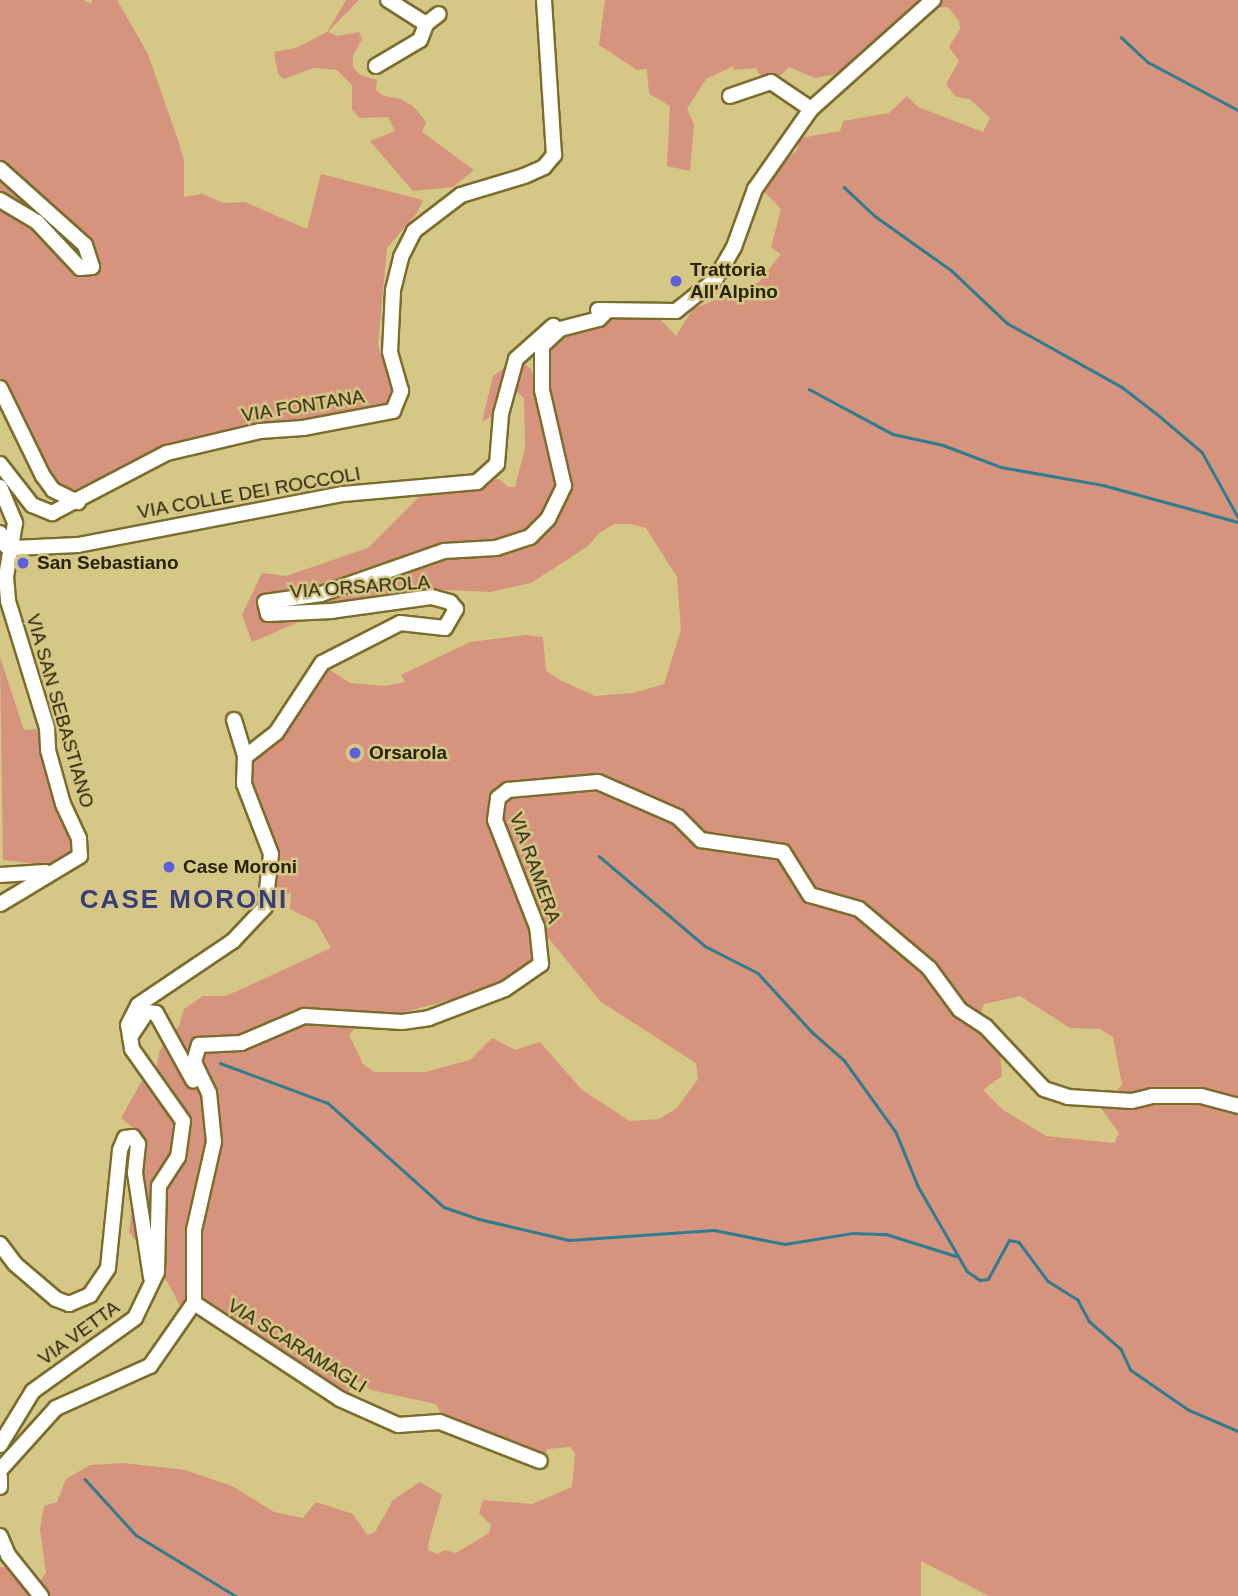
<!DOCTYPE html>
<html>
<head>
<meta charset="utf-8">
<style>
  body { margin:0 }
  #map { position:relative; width:1238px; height:1596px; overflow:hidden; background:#d5c785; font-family:Arial,sans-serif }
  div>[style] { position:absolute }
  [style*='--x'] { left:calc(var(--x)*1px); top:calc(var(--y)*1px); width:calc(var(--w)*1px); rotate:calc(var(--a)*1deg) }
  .green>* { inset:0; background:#d6937e }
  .stream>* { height:2.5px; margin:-1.25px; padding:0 1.25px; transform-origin:1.25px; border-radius:1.25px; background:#2e7c90 }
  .roads { filter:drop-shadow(2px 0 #7b6d2c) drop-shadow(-2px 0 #7b6d2c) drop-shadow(0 2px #7b6d2c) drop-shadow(0 -2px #7b6d2c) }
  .minor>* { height:14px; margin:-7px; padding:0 7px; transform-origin:7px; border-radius:7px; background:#fff }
  .dots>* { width:19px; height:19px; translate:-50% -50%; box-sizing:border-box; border:4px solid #d5c785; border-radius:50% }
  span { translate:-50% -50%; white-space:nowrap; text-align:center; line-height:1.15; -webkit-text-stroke:5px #d5c785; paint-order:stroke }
  .poi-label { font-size:19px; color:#272206; font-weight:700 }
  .left { translate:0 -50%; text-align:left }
  .street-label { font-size:19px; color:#272206 }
  .district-label { font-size:26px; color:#393d79; font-weight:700; letter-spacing:2px }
</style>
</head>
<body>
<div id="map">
  <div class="green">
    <div style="clip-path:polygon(0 0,84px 0,91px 4px,92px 0,117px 0,148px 54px,179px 143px,184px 160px,184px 197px,202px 194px,224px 203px,245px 202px,307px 229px,321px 174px,423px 200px,417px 213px,387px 248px,378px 345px,393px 394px,390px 403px,177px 443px,79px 493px,54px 480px,0 377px)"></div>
    <div style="clip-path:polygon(346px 0,359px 0,328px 32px,337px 36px,359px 32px,362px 39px,353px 56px,353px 67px,360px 75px,377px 80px,376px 90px,384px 96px,401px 99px,414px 107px,426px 122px,422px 132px,474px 170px,453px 187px,413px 191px,370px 141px,395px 131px,388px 117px,360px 118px,352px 110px,352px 85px,337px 70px,314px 68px,284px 79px,278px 74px,274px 52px,296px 48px,327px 32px)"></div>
    <div style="clip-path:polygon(evenodd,605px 0,1238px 0,1238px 1596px,989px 1596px,921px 1561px,921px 1596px,0 1596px,0 1567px,17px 1569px,40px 1581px,46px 1573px,40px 1529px,44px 1506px,57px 1502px,66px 1479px,90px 1465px,123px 1463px,185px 1470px,232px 1486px,274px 1512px,293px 1516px,303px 1518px,316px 1502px,353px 1514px,367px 1535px,375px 1532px,393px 1500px,420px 1482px,442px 1495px,429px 1540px,428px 1550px,437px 1554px,444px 1550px,456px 1553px,489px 1533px,491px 1525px,479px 1513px,483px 1500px,532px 1504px,572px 1487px,575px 1453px,570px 1447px,547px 1449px,544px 1457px,443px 1417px,436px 1404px,371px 1390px,361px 1382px,354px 1382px,346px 1397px,206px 1304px,185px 1315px,168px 1283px,129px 1232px,142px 1135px,121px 1118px,143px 1079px,156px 1070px,160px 1050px,179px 1026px,184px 1009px,203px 996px,226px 996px,331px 948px,316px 922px,290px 909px,291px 892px,273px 905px,272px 836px,249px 769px,324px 666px,350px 683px,385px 686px,405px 682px,401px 675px,470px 642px,526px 635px,543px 637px,546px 671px,560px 680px,595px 696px,633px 693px,664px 684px,681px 630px,677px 577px,646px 528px,631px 524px,614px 524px,599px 533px,588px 546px,531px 583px,490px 592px,427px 589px,365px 599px,338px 605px,252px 642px,242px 615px,262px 573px,286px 576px,368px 548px,424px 492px,499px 479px,508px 487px,515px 487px,525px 448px,524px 398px,510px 387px,496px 413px,482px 422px,493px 376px,517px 358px,531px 369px,537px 387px,542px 351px,560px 334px,598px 319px,648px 315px,661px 320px,676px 336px,693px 309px,759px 282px,781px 254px,771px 248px,781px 209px,762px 189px,782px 159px,796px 152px,801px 138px,840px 131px,843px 121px,889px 113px,907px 96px,918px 107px,983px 132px,990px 118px,970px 99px,956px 97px,946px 84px,959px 61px,949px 47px,960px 29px,959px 21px,948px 7px,925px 9px,841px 73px,815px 78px,789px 67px,774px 82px,758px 73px,757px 68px,733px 70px,734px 66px,706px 79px,687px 109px,694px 124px,690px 171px,667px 166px,670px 106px,649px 94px,647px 69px,637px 70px,599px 45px,605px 0,546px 935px,601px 1002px,696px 1063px,698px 1079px,677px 1108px,659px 1119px,630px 1121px,582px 1090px,540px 1042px,515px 1050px,492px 1038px,470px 1060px,425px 1072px,374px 1072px,363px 1064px,349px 1035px,358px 1024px,500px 987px,536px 964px,534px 939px,546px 935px,605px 0,1020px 996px,1070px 1028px,1100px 1029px,1113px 1037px,1122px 1085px,1101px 1108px,1119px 1133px,1114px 1143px,1046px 1136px,1003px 1110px,983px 1090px,1002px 1076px,1000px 1053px,976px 1024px,984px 1004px,1020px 996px)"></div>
    <div style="clip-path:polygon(0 657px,24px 730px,39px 729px,46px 772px,74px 841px,74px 853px,55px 866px,3px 860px)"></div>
  </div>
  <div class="stream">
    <div style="--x:1121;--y:37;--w:37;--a:43"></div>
    <div style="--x:1148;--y:62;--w:102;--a:28.1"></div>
    <div style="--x:844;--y:187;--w:42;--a:43.1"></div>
    <div style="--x:875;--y:216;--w:93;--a:35.4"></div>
    <div style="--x:951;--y:270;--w:77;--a:43.4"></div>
    <div style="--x:1007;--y:323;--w:132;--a:29.1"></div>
    <div style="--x:1122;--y:387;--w:44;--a:37.6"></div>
    <div style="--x:1157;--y:414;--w:59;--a:40.2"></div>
    <div style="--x:1202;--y:452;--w:74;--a:61"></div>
    <div style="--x:809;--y:389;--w:95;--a:28.2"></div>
    <div style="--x:893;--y:434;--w:51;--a:12.4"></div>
    <div style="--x:943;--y:445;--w:62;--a:20.8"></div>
    <div style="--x:1001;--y:467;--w:104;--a:10"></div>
    <div style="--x:1103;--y:485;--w:140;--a:15.3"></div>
    <div style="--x:599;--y:856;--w:139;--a:40.3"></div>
    <div style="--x:705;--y:946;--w:59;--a:27"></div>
    <div style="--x:758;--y:973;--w:80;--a:47.5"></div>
    <div style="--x:812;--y:1032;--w:43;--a:41.2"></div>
    <div style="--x:844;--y:1060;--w:89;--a:54.2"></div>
    <div style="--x:896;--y:1132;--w:58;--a:67.8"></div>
    <div style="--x:918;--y:1186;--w:98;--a:60"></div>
    <div style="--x:967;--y:1271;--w:16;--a:35"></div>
    <div style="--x:980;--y:1280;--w:8;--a:-7"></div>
    <div style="--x:988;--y:1279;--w:44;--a:-61.7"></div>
    <div style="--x:1009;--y:1240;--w:10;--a:11"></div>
    <div style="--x:1019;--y:1242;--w:49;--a:53.4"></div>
    <div style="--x:1048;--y:1281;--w:36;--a:32"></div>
    <div style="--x:1078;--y:1300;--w:24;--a:62"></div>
    <div style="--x:1089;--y:1321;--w:43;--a:41.2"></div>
    <div style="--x:1121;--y:1349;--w:23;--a:65"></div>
    <div style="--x:1131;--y:1370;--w:70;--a:34.6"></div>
    <div style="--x:1189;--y:1410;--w:53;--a:23.2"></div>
    <div style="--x:220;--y:1063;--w:115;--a:20.3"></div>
    <div style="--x:328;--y:1103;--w:156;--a:41.9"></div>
    <div style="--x:444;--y:1207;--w:37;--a:19"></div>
    <div style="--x:479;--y:1219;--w:92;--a:13.1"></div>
    <div style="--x:569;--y:1240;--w:145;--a:-3.9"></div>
    <div style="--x:714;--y:1230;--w:72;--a:11.2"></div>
    <div style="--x:785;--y:1244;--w:69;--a:-9.2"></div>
    <div style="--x:853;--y:1233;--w:33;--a:2"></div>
    <div style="--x:886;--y:1234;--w:73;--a:17.4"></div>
    <div style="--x:85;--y:1479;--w:76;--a:47.7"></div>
    <div style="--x:136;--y:1535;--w:117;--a:31.4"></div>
  </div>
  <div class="roads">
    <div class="minor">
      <div style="--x:426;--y:24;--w:16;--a:-38"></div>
      <div style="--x:376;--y:66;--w:51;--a:-30.6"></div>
      <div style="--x:420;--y:40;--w:17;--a:-69"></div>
      <div style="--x:426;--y:24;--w:45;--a:-147.7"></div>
      <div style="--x:730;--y:96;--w:43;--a:-18.9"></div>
      <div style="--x:771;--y:82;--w:48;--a:34"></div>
      <div style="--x:0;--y:169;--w:114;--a:41.8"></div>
      <div style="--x:85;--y:245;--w:23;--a:72"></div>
      <div style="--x:92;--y:267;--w:12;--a:175"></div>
      <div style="--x:80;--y:268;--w:63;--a:-133.1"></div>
      <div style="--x:37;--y:222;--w:43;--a:-149.3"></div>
      <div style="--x:598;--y:310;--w:78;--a:0.7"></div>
      <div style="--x:676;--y:311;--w:50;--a:-38.5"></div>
      <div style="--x:715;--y:280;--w:38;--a:-60"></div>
      <div style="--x:734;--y:247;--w:62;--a:-70.1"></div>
      <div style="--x:755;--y:189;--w:98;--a:-55"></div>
      <div style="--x:811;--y:109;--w:164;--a:-41.8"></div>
      <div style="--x:0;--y:388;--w:98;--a:64"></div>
      <div style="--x:43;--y:476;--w:17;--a:54"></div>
      <div style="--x:53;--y:490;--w:28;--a:26"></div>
      <div style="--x:0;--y:464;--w:52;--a:52"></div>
      <div style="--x:32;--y:505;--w:22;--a:22"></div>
      <div style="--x:52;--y:513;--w:130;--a:-27.6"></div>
      <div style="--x:167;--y:453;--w:96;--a:-13.3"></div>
      <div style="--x:260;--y:431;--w:43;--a:-4"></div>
      <div style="--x:303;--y:428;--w:92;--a:-10.7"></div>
      <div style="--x:393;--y:411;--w:22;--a:-68"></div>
      <div style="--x:401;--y:391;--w:41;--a:-105.8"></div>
      <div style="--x:390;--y:352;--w:62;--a:-87.2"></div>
      <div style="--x:393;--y:290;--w:34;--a:-76"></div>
      <div style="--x:401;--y:257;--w:29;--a:-63"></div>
      <div style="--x:414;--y:231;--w:59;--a:-37.5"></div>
      <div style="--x:461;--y:195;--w:66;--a:-16.8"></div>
      <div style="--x:524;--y:176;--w:22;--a:-24"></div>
      <div style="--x:544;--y:167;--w:16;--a:-50"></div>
      <div style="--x:554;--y:155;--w:155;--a:-93.7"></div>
      <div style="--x:0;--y:487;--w:39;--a:67"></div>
      <div style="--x:15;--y:523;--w:55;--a:99.5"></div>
      <div style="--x:6;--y:577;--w:24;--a:85"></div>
      <div style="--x:8;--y:601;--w:133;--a:72.9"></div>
      <div style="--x:47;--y:728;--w:22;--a:87"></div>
      <div style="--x:48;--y:750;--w:56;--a:74.5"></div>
      <div style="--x:63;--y:804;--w:38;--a:65"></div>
      <div style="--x:79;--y:839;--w:17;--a:87"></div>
      <div style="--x:80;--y:856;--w:93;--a:149"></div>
      <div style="--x:0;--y:533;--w:14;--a:65"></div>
      <div style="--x:6;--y:546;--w:8;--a:14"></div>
      <div style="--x:14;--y:548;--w:64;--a:-2.7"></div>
      <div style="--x:78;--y:545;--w:270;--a:-10.9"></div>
      <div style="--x:343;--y:494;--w:135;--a:-5.1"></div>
      <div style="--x:477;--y:482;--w:27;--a:-42"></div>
      <div style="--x:497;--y:464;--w:50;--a:-85.4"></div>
      <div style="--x:501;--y:414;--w:57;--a:-74.7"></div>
      <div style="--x:516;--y:359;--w:50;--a:-41.7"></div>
      <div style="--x:234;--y:720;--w:39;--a:73"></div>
      <div style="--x:0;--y:875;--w:46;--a:-3.7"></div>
      <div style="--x:130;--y:1037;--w:30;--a:-56"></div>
      <div style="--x:147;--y:1012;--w:9;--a:6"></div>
      <div style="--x:156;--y:1013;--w:77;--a:61.1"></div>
      <div style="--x:0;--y:1244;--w:25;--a:53"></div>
      <div style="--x:15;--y:1264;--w:54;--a:40.5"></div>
      <div style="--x:56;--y:1299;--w:14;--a:21"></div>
      <div style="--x:69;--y:1304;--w:23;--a:-23"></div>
      <div style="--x:90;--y:1295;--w:32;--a:-56"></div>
      <div style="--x:108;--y:1268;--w:119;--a:-84.2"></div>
      <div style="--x:120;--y:1150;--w:13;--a:-67"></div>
      <div style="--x:125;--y:1138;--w:8;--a:-7"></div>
      <div style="--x:133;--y:1137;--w:9;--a:54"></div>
      <div style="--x:138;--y:1144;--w:29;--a:96"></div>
      <div style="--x:135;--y:1173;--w:106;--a:81.3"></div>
      <div style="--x:194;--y:1303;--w:175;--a:33.3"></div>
      <div style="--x:340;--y:1399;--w:64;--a:24.1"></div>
      <div style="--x:398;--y:1425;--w:42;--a:-4.1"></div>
      <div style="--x:440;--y:1422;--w:107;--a:21.3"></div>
      <div style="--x:0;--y:1445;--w:63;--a:-58.6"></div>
      <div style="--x:33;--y:1391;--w:125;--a:-35.6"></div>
      <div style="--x:135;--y:1318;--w:51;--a:-64.4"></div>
      <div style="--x:157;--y:1272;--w:86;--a:-88.7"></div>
      <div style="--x:159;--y:1186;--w:35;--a:-57"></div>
      <div style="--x:178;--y:1157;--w:36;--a:-82"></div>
      <div style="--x:183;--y:1121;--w:88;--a:-125.3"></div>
      <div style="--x:132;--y:1049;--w:24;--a:-99"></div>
      <div style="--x:128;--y:1025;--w:22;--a:-63"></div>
      <div style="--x:138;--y:1005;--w:115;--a:-34"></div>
      <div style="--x:233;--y:941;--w:47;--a:-46.7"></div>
      <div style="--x:265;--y:907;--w:53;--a:-83.5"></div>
      <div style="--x:271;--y:854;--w:75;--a:-111.1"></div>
      <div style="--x:244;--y:784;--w:27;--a:-88"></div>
      <div style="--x:245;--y:757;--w:39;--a:-38"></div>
      <div style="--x:276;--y:733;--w:84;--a:-56.7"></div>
      <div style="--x:322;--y:663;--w:88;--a:-27.1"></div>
      <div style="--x:400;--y:623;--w:45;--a:6.3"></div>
      <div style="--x:445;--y:628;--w:22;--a:-60"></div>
      <div style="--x:456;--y:609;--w:9;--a:-131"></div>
      <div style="--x:450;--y:602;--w:20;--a:-165"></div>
      <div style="--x:431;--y:597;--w:100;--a:172"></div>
      <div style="--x:332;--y:611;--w:64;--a:177.3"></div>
      <div style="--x:268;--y:614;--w:12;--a:-104"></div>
      <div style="--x:265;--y:602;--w:57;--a:-8.1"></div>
      <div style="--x:321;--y:594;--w:130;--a:-19.3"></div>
      <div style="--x:444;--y:551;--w:52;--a:-3.3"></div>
      <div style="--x:496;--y:548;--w:36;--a:-18"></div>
      <div style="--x:530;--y:537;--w:25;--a:-45"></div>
      <div style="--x:548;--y:519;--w:37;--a:-64"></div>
      <div style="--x:564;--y:486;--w:98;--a:-102.9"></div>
      <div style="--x:542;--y:390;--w:44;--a:-90"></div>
      <div style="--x:542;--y:346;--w:25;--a:-43"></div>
      <div style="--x:560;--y:329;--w:40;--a:-14.4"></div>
      <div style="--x:599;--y:319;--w:8;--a:-45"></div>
      <div style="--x:0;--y:1470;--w:84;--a:-47.9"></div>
      <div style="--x:56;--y:1408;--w:103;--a:-24.1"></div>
      <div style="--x:150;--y:1366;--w:77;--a:-55.1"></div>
      <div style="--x:194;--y:1303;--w:73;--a:-90"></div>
      <div style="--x:194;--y:1230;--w:90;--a:-77.2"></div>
      <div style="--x:214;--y:1142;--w:49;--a:-95.8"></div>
      <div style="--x:209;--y:1093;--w:34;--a:-116"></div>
      <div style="--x:194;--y:1062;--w:18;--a:-74"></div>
      <div style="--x:199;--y:1045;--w:42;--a:-2.7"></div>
      <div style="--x:241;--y:1043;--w:69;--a:-23.2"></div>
      <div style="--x:304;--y:1016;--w:98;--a:3.5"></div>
      <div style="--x:402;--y:1022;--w:27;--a:-8"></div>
      <div style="--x:429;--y:1018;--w:81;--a:-20.9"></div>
      <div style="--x:505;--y:989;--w:44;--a:-34.8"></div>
      <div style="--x:541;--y:964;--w:37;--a:-96"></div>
      <div style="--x:537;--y:927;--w:115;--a:-111.4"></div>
      <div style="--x:495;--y:820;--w:22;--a:-82"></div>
      <div style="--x:498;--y:798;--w:13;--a:-39"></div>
      <div style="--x:508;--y:790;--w:90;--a:-5.1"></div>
      <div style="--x:598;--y:782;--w:87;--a:23.6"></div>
      <div style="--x:678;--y:817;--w:33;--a:45"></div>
      <div style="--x:701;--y:840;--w:83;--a:8.3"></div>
      <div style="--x:783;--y:852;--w:51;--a:57.9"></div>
      <div style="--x:810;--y:895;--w:51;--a:15.9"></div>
      <div style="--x:859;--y:909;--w:92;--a:40.1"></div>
      <div style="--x:929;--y:968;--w:52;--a:53.6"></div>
      <div style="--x:960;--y:1010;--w:31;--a:33"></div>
      <div style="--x:986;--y:1027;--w:85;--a:46.9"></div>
      <div style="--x:1044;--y:1089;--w:25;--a:18"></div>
      <div style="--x:1068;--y:1097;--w:64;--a:3.6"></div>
      <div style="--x:1132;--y:1101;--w:21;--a:-14"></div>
      <div style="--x:1152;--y:1096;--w:49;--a:0"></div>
      <div style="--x:1201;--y:1096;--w:38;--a:15"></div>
      <div style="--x:0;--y:1477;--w:10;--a:90"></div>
      <div style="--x:0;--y:1536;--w:21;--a:67"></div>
      <div style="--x:8;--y:1555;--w:53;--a:51.2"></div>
    </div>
  </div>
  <div class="dots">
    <div style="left:676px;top:281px;background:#5c5fd7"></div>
    <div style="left:23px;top:563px;background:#5c5fd7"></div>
    <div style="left:355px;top:753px;background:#5c5fd7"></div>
    <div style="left:169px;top:867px;background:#5c5fd7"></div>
  </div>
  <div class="poi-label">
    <span class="left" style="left:690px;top:281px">Trattoria<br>All'Alpino</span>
    <span class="left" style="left:37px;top:563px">San Sebastiano</span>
    <span class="left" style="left:369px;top:753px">Orsarola</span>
    <span class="left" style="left:183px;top:867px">Case Moroni</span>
  </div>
  <div class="street-label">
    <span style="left:303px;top:406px;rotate:-9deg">VIA FONTANA</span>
    <span style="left:249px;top:493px;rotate:-10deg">VIA COLLE DEI ROCCOLI</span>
    <span style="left:360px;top:587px;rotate:-4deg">VIA ORSAROLA</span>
    <span style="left:60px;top:711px;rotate:74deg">VIA SAN SEBASTIANO</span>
    <span style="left:535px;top:868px;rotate:70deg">VIA RAMERA</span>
    <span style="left:79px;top:1333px;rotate:-36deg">VIA VETTA</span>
    <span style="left:297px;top:1346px;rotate:32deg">VIA SCARAMAGLI</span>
  </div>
  <div class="district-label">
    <span style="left:184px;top:900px">CASE MORONI</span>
  </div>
</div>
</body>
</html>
